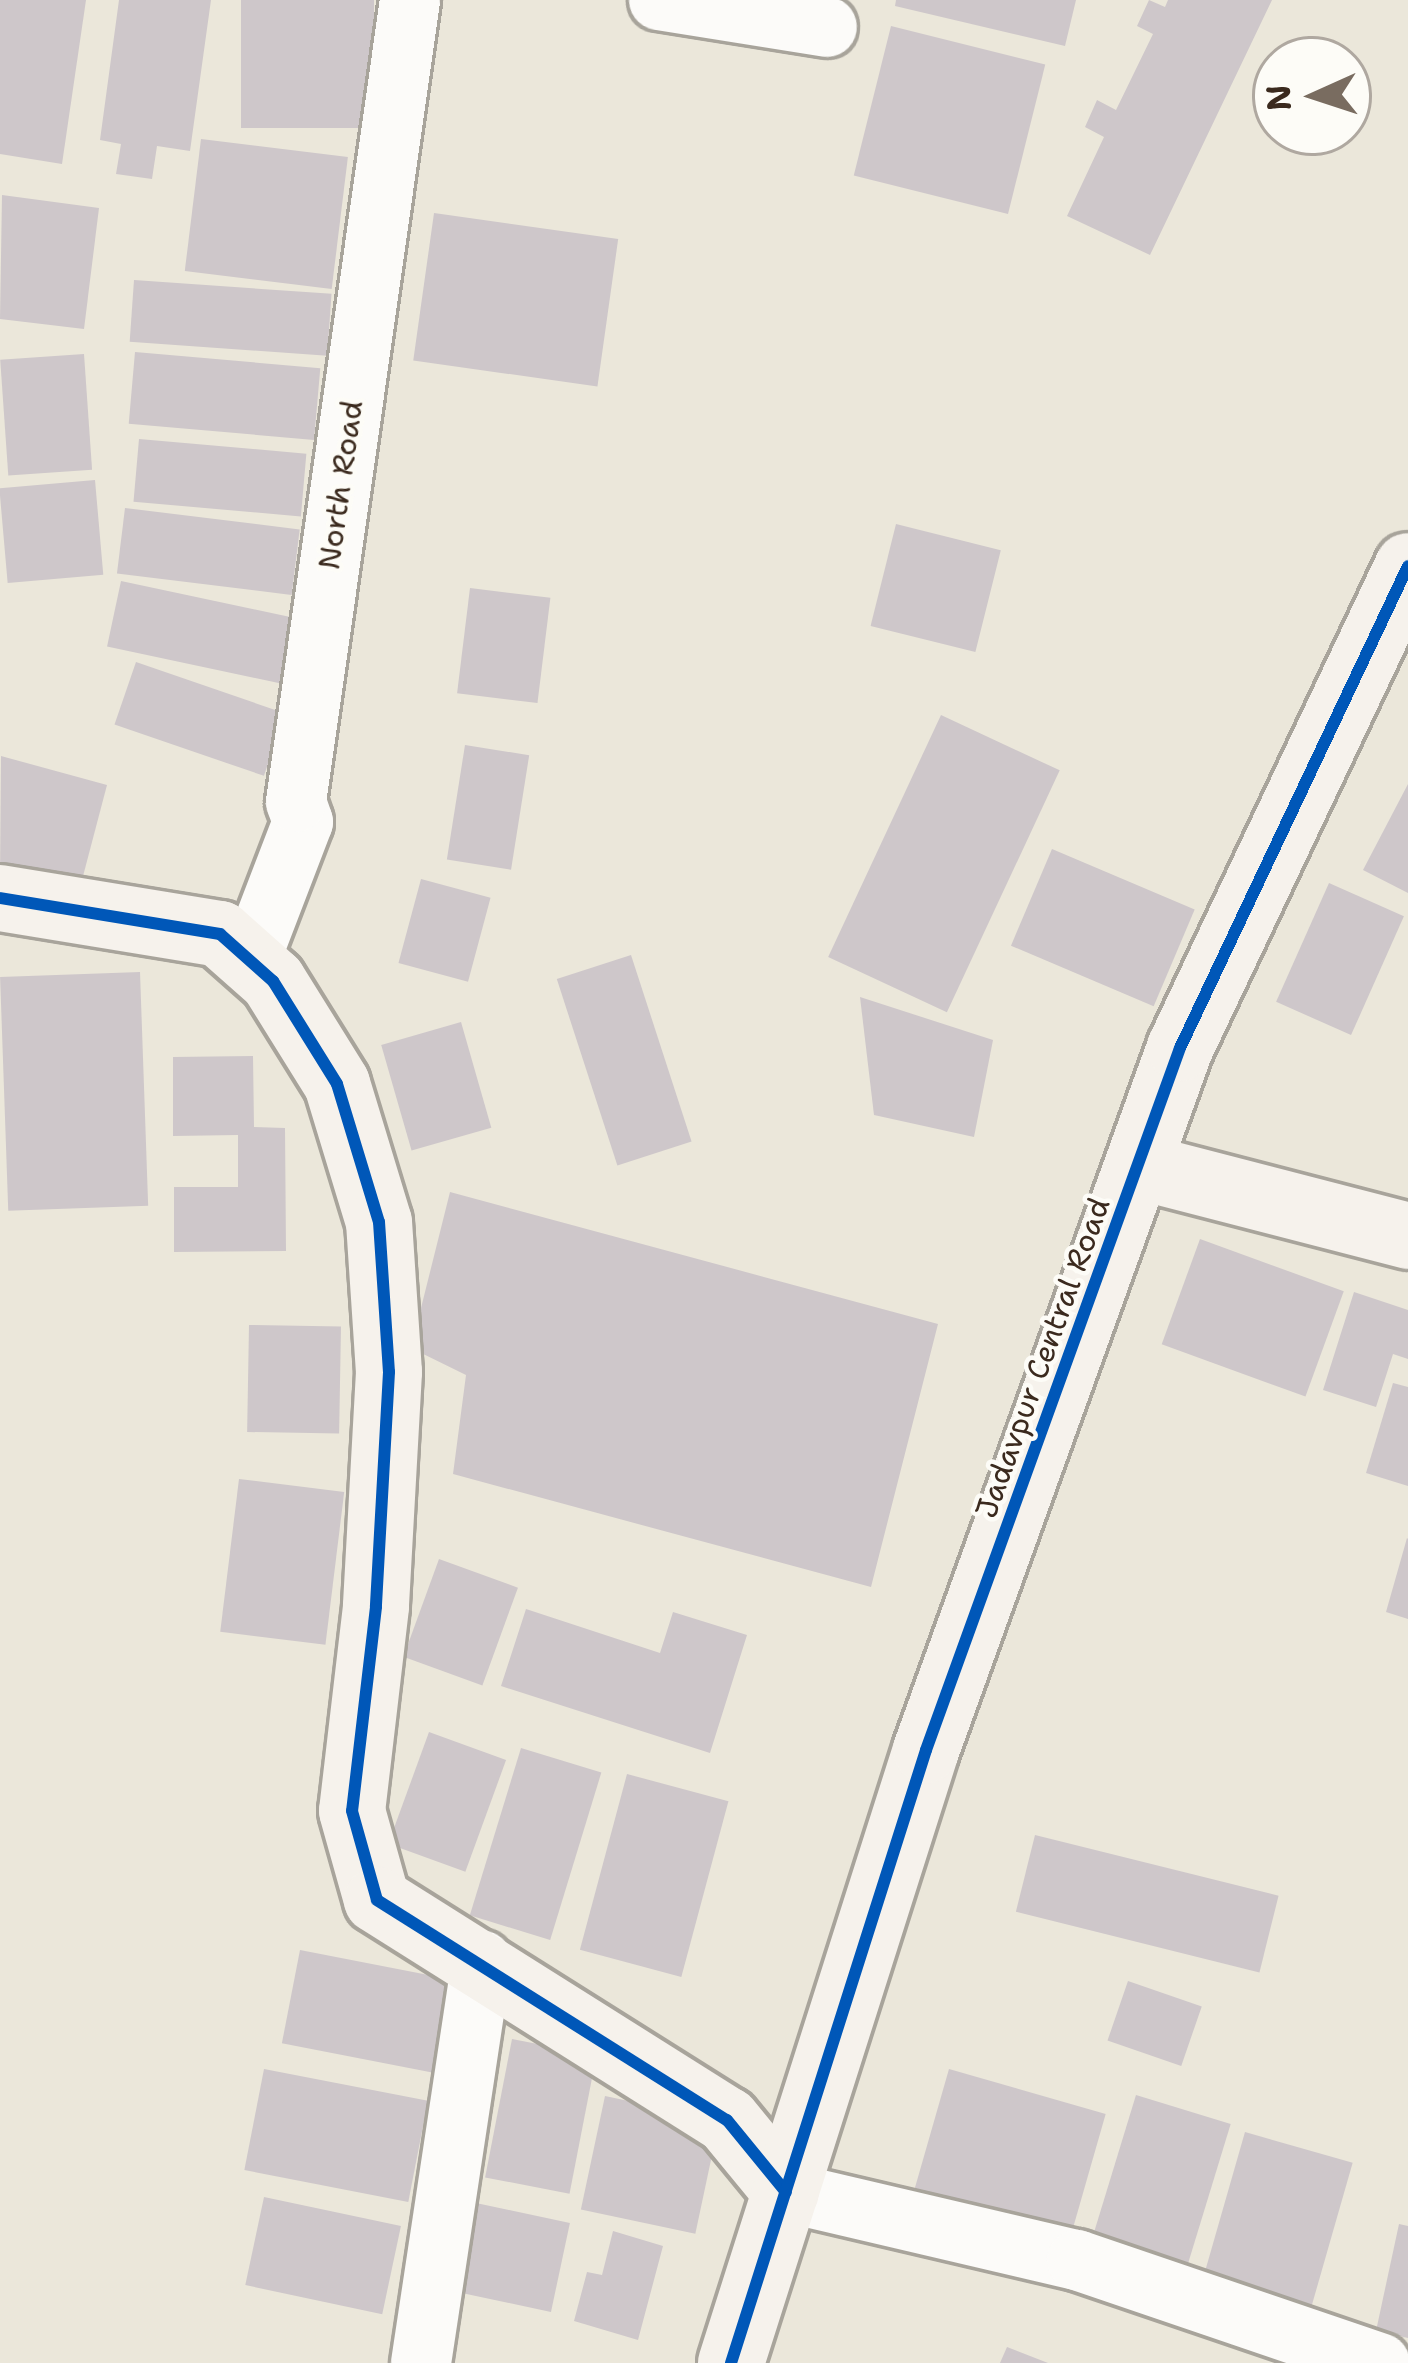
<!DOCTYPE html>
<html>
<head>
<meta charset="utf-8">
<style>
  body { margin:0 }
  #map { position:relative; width:1408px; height:2363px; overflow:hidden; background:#ebe7da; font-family:"Shantell Sans",sans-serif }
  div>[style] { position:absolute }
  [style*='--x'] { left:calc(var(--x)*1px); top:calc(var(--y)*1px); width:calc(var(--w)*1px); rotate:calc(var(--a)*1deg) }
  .building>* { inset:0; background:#cec7ca; transform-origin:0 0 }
  .roads { filter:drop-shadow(3px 0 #a8a49b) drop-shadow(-3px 0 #a8a49b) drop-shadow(0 3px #a8a49b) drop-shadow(0 -3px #a8a49b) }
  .street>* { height:60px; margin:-30px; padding:0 30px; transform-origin:30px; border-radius:30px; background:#fcfbf9 }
  .secondary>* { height:66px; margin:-33px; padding:0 33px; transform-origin:33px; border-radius:33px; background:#f6f2ec }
  .cycleway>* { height:12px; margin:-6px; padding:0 6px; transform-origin:6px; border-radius:6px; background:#0057b8 }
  span { translate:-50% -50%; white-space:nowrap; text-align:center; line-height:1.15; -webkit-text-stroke:9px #fdfcf7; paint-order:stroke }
  .street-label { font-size:30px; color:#3b2a1e }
  .north { position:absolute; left:1252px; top:36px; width:120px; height:120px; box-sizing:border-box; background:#fdfcf7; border:3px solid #afa8a0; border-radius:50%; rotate:267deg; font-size:33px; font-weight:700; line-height:48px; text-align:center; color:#3b2a1e }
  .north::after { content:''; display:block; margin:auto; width:42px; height:54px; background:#796c60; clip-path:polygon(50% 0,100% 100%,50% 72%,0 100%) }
</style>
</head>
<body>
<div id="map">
  <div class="building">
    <div style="clip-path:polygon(0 0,86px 0,62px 164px,0 154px)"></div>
    <div style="clip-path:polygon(119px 0,211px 0,190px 151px,157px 146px,152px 179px,116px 174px,121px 144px,100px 140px)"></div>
    <div style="left:241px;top:0;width:133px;height:128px"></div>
    <div style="clip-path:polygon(896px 0,1076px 0,1065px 46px,895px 6px)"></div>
    <div style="clip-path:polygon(1149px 0,1165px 7px,1168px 0,1272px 0,1150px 255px,1067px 216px,1104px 137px,1085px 127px,1097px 100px,1116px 110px,1153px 34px,1137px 26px)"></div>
    <div style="left:891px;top:26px;width:159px;height:154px;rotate:14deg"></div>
    <div style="left:201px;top:139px;width:148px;height:133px;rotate:7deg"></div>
    <div style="clip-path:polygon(2px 195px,99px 208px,84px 329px,0 319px)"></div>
    <div style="left:434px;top:213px;width:186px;height:149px;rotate:8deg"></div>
    <div style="left:134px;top:280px;width:198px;height:62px;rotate:4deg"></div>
    <div style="left:135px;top:352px;width:186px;height:72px;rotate:5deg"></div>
    <div style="left:84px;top:354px;width:116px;height:84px;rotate:86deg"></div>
    <div style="left:139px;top:439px;width:168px;height:63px;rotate:5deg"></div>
    <div style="left:95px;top:480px;width:95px;height:96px;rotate:85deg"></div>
    <div style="left:125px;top:508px;width:176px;height:66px;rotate:7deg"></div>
    <div style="left:896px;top:524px;width:108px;height:105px;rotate:14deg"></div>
    <div style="left:121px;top:581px;width:179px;height:67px;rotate:12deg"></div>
    <div style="left:470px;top:588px;width:81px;height:106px;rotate:7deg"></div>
    <div style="left:136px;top:662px;width:158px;height:66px;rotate:19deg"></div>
    <div style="left:941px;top:715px;width:131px;height:267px;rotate:25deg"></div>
    <div style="left:465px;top:745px;width:65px;height:116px;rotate:9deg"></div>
    <div style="clip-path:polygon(1px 756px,107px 785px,77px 899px,0 879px)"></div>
    <div style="clip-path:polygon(1408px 784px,1408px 893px,1363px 870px)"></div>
    <div style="left:1052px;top:849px;width:155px;height:105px;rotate:23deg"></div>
    <div style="left:421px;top:879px;width:72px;height:87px;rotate:15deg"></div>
    <div style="left:1329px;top:883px;width:82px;height:130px;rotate:24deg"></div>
    <div style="left:631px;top:955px;width:196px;height:78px;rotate:72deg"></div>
    <div style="left:140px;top:972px;width:234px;height:140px;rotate:88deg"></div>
    <div style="clip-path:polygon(860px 997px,993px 1040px,974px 1137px,874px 1115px)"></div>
    <div style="left:461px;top:1022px;width:110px;height:83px;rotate:74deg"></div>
    <div style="clip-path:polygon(253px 1056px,254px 1127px,285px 1128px,286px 1251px,174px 1252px,174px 1187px,238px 1187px,238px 1135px,173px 1136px,173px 1057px)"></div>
    <div style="clip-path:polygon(450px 1192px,938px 1324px,871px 1587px,453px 1474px,466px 1375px,411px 1348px)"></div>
    <div style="left:1200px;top:1239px;width:153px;height:112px;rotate:20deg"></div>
    <div style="clip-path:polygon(1354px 1292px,1408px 1310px,1408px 1359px,1393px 1354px,1376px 1407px,1323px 1390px)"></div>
    <div style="left:249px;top:1325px;width:92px;height:107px;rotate:1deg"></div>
    <div style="clip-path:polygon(1393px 1383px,1408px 1387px,1408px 1486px,1366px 1473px)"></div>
    <div style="left:239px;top:1479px;width:106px;height:154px;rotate:7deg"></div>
    <div style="clip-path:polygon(1407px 1538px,1408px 1539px,1408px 1619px,1386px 1612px)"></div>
    <div style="left:439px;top:1559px;width:84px;height:104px;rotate:20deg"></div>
    <div style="clip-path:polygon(526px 1609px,660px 1653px,673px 1612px,747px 1635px,710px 1753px,501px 1686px)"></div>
    <div style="left:429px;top:1732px;width:82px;height:119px;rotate:20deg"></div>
    <div style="left:521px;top:1748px;width:84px;height:175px;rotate:17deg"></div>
    <div style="left:627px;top:1774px;width:105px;height:182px;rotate:15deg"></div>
    <div style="left:1035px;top:1835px;width:251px;height:79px;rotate:14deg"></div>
    <div style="left:300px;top:1950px;width:157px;height:95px;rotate:11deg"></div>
    <div style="left:1128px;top:1981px;width:78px;height:63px;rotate:19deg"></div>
    <div style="left:512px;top:2039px;width:86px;height:141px;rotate:11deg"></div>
    <div style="left:264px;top:2069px;width:167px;height:103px;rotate:11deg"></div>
    <div style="left:949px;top:2069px;width:163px;height:135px;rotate:16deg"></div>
    <div style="left:1136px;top:2095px;width:99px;height:161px;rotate:17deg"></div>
    <div style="left:605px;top:2096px;width:117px;height:116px;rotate:12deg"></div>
    <div style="left:1245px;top:2132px;width:112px;height:150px;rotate:16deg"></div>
    <div style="left:264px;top:2197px;width:140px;height:90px;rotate:12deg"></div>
    <div style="left:476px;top:2203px;width:96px;height:91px;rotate:12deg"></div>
    <div style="clip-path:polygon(1399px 2224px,1408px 2226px,1408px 2338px,1376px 2331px)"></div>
    <div style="clip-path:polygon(613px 2231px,663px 2246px,638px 2340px,574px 2321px,587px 2272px,602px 2275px)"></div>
    <div style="clip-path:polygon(1007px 2347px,1048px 2363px,1000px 2363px)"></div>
  </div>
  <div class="roads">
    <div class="street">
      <div style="--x:659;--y:0;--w:170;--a:9.1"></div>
      <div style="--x:250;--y:960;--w:148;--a:-69"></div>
      <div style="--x:303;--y:822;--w:21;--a:-109"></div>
      <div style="--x:296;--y:802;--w:810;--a:-81.91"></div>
      <div style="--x:786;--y:2192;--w:299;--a:13.2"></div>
      <div style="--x:1077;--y:2260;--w:320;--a:18.8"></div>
      <div style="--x:421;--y:2363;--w:407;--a:-81.4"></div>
    </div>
    <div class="secondary">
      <div style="--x:0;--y:898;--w:223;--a:9.3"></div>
      <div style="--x:220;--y:934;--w:71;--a:41.6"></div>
      <div style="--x:273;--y:981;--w:121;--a:58.1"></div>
      <div style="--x:337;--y:1084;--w:144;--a:73.1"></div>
      <div style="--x:379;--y:1222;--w:150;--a:86.2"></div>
      <div style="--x:389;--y:1372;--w:235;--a:93.2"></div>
      <div style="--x:376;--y:1607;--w:205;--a:96.7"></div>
      <div style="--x:352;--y:1811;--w:92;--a:74.3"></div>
      <div style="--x:377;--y:1900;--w:413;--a:32.2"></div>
      <div style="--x:727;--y:2120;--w:93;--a:50.7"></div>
      <div style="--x:1138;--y:1166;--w:279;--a:14.5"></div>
      <div style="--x:731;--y:2363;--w:643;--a:-72.35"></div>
      <div style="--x:926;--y:1750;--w:747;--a:-70.11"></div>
      <div style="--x:1180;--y:1048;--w:533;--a:-64.68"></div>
    </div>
  </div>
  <div class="cycleway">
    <div style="--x:0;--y:898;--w:223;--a:9.3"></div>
    <div style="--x:220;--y:934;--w:71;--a:41.6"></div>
    <div style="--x:273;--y:981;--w:121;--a:58.1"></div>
    <div style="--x:337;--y:1084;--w:144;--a:73.1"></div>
    <div style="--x:379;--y:1222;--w:150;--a:86.2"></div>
    <div style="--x:389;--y:1372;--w:235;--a:93.2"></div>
    <div style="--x:376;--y:1607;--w:205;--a:96.7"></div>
    <div style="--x:352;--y:1811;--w:92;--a:74.3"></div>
    <div style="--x:377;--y:1900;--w:413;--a:32.2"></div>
    <div style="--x:727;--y:2120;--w:93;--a:50.7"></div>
    <div style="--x:731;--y:2363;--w:643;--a:-72.35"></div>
    <div style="--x:926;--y:1750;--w:747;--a:-70.11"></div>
    <div style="--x:1180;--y:1048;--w:533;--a:-64.68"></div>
  </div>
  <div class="street-label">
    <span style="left:341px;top:485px;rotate:-82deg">North Road</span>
    <span style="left:1043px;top:1358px;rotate:-70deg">Jadavpur Central Road</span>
  </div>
  <div class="north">N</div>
</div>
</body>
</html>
